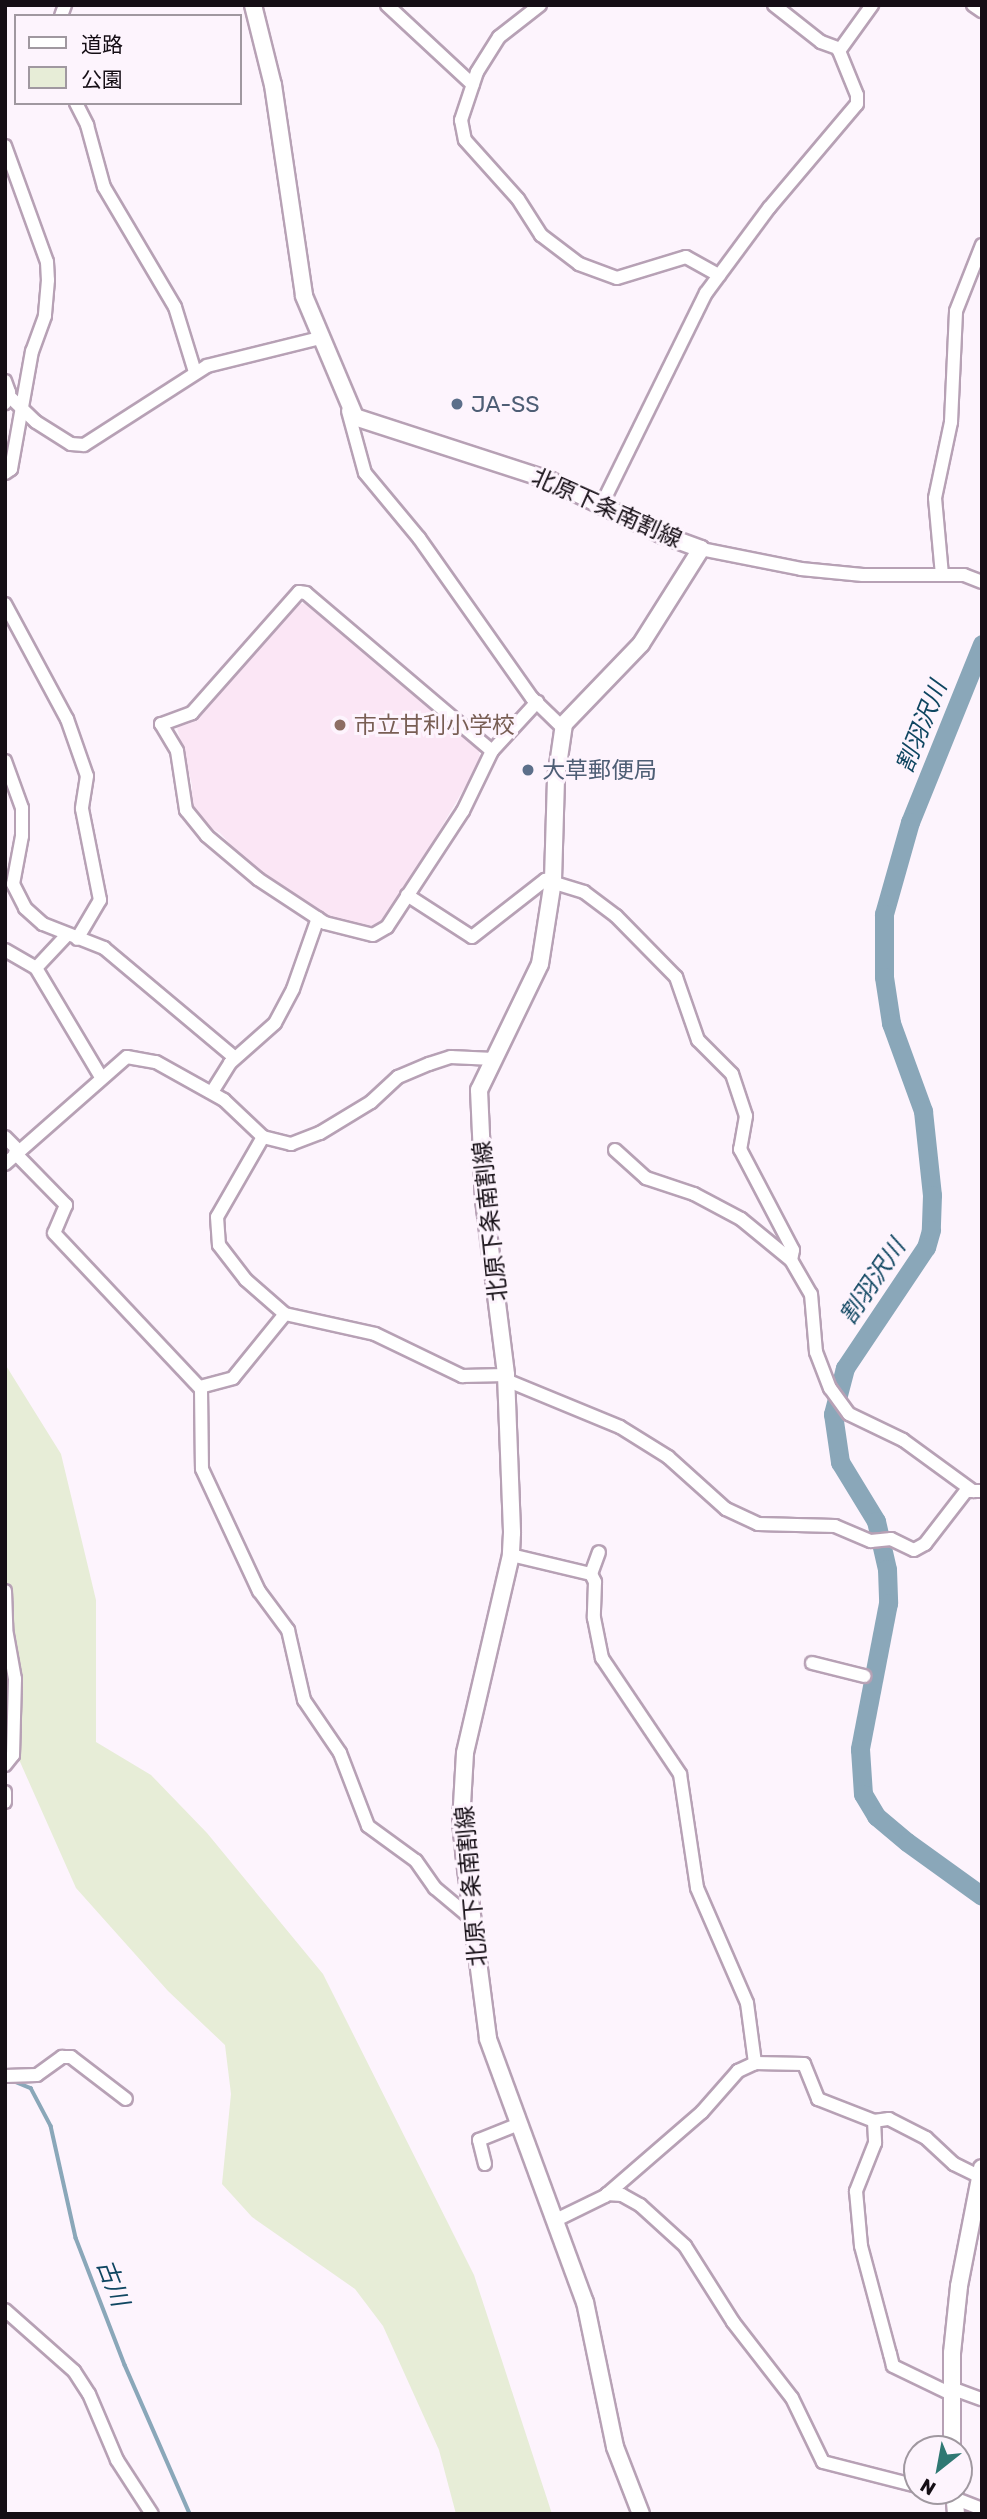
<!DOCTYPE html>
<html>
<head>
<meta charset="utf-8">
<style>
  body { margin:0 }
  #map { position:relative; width:987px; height:2519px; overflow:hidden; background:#fdf4fd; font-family:Rubik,"Noto Sans JP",sans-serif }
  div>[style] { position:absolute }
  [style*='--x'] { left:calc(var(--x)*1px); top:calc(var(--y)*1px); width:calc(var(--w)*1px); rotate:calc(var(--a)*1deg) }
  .education>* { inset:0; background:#fbe6f5 }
  .green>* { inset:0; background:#e7edd7 }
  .stream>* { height:3.5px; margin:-1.75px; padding:0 1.75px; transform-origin:1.75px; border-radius:1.75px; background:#8aa7b9 }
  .river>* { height:19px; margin:-9.5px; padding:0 9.5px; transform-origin:9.5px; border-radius:9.5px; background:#8aa7b9 }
  .roads { filter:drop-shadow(2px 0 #b7a1b5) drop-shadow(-2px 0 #b7a1b5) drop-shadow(0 2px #b7a1b5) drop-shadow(0 -2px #b7a1b5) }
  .minor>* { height:12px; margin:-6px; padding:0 6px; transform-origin:6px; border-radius:6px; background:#fff }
  .major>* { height:16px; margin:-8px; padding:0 8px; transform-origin:8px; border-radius:8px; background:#fff }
  .dots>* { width:19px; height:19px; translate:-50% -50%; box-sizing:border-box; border:4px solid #fdf4fd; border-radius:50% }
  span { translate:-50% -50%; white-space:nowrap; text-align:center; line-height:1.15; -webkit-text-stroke:6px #fdf4fd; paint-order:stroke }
  .service-label { font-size:23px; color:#4e5e75 }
  .left { translate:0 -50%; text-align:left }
  .street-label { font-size:23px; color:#150e15 }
  .education-label { font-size:23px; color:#785e54 }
  .water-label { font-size:24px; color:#0f4661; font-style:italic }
  .frame { position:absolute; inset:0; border:7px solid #150e15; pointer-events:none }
  .legend { position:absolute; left:14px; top:14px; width:228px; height:91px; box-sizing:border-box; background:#fdf4fd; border:2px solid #a098a0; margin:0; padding:9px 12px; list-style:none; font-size:21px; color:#150e15 }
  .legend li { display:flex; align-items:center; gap:14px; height:35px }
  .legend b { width:35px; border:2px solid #a098a0 }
  .north { position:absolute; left:903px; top:2435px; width:70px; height:70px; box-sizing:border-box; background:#fdf4fd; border:2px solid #a098a0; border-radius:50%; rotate:211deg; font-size:19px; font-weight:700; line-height:28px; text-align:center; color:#150e15 }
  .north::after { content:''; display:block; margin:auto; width:24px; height:32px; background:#2f7873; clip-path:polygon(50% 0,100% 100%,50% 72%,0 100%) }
</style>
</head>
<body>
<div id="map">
  <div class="education">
    <div style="clip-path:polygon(307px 603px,479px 748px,480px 761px,385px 924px,377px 927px,321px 916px,253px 869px,220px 833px,202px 823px,192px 803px,192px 785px,177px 727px,196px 721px,298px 604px)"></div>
  </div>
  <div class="green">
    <div style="clip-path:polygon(5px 1364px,61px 1454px,96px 1600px,96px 1742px,151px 1775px,207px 1833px,323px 1974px,474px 2275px,552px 2514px,456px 2514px,439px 2450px,383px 2326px,355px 2289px,252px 2217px,222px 2184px,231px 2094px,225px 2045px,168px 1991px,76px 1888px,5px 1728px)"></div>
  </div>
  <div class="stream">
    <div style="--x:6;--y:2078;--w:27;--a:22"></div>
    <div style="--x:31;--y:2088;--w:43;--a:62.2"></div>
    <div style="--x:51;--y:2126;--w:115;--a:77.4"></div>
    <div style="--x:76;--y:2238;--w:136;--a:68.9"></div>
    <div style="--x:125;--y:2365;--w:163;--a:66.4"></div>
  </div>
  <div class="river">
    <div style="--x:982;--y:644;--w:192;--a:112"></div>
    <div style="--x:910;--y:822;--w:96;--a:105.8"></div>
    <div style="--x:884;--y:914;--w:63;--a:90"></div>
    <div style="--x:884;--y:977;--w:47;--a:81.3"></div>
    <div style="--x:891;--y:1023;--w:94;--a:70"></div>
    <div style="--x:923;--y:1111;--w:84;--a:83.9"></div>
    <div style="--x:932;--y:1195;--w:35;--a:92"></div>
    <div style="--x:931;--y:1230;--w:18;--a:106"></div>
    <div style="--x:926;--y:1247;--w:146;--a:123.8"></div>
    <div style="--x:845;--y:1368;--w:48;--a:104.6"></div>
    <div style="--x:833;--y:1414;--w:49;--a:81.7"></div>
    <div style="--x:840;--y:1462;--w:69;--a:58.6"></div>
    <div style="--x:876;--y:1521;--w:49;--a:77.1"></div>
    <div style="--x:887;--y:1569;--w:34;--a:88"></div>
    <div style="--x:888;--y:1603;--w:149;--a:100.9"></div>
    <div style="--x:860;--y:1749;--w:45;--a:86.2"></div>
    <div style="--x:863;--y:1794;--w:26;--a:59"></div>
    <div style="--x:876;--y:1816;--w:40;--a:40"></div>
    <div style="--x:907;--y:1842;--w:92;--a:35.8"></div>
  </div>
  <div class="roads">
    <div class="minor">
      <div style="--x:387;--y:5;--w:117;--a:42.9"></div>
      <div style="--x:540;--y:5;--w:52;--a:142"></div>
      <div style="--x:499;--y:37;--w:41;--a:122.2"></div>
      <div style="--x:477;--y:72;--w:51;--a:108.4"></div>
      <div style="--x:461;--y:120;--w:20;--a:79"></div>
      <div style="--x:465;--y:140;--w:79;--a:48.1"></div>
      <div style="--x:518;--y:199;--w:43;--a:57.4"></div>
      <div style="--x:541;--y:235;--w:48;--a:37.3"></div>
      <div style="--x:579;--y:264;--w:40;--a:20.2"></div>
      <div style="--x:617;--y:278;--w:72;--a:-16.9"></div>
      <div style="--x:686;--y:257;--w:38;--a:29"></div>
      <div style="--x:774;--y:5;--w:60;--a:38.2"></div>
      <div style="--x:821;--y:42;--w:20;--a:20"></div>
      <div style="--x:973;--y:5;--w:11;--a:34"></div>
      <div style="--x:61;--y:16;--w:12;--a:-70"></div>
      <div style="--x:76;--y:103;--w:25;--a:63"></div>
      <div style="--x:87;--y:125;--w:64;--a:74.7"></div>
      <div style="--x:104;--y:187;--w:139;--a:59.4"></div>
      <div style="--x:175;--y:307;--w:68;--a:72.9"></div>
      <div style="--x:5;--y:146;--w:123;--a:70.1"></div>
      <div style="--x:47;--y:262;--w:18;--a:87"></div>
      <div style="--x:48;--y:280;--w:36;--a:95"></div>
      <div style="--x:45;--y:316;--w:37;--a:110"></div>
      <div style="--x:32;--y:351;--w:120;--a:100.1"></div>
      <div style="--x:11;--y:469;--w:7;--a:146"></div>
      <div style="--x:5;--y:381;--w:12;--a:70"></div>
      <div style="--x:9;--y:392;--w:12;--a:110"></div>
      <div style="--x:9;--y:396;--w:37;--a:44"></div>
      <div style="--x:36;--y:422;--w:41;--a:32.2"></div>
      <div style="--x:71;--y:444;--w:13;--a:4"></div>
      <div style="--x:84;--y:445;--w:146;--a:-32.7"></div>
      <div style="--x:207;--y:366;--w:116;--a:-13.9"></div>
      <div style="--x:348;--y:411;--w:64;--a:74.7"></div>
      <div style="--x:365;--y:473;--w:85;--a:50.3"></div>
      <div style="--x:419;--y:538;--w:196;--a:54.8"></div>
      <div style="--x:532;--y:698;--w:43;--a:44.1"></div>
      <div style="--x:603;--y:502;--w:233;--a:-63.8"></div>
      <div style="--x:706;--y:293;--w:106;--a:-53.5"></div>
      <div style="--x:769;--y:208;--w:136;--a:-49.8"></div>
      <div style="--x:857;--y:104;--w:9;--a:-90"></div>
      <div style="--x:857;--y:95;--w:48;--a:-112.2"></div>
      <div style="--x:839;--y:51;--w:57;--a:-54.3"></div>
      <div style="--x:701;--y:549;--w:102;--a:11.3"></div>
      <div style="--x:801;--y:569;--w:62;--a:5.5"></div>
      <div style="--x:863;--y:575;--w:101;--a:0"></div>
      <div style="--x:964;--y:575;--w:19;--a:21"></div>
      <div style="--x:942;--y:575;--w:77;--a:-95.2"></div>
      <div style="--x:935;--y:498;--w:78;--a:-78.1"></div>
      <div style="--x:951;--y:422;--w:111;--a:-87.4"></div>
      <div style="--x:956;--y:311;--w:71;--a:-68.5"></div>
      <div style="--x:5;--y:604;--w:131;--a:61.7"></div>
      <div style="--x:67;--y:719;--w:60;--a:70.7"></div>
      <div style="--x:87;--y:776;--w:33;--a:99"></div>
      <div style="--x:82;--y:809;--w:93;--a:78.8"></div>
      <div style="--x:100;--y:900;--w:45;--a:120.5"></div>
      <div style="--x:492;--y:751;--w:244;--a:-139.7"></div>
      <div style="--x:306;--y:593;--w:7;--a:-172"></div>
      <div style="--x:299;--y:592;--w:162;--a:131.5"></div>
      <div style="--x:192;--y:713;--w:33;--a:160"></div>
      <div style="--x:161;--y:724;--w:31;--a:59"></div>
      <div style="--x:177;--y:751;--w:60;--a:81.3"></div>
      <div style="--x:186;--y:810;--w:33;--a:51"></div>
      <div style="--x:207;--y:836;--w:67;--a:40.1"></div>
      <div style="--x:258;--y:879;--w:80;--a:33.3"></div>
      <div style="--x:325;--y:923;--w:49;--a:14"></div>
      <div style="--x:373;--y:935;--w:16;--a:-30"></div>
      <div style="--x:387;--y:927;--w:139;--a:-56.8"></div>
      <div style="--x:463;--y:811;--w:67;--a:-64.2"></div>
      <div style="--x:492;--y:751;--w:67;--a:-47.4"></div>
      <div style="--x:5;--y:761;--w:50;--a:70.1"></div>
      <div style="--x:22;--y:808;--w:28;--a:90"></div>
      <div style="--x:22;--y:836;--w:49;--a:100.6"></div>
      <div style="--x:13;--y:884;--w:27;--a:63"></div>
      <div style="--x:25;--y:908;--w:24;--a:42"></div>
      <div style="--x:43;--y:924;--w:66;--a:21.5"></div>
      <div style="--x:104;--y:948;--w:171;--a:40"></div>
      <div style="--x:407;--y:895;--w:77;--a:32.9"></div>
      <div style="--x:472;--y:937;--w:93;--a:-38"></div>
      <div style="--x:545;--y:880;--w:41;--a:17.1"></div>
      <div style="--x:584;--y:892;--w:40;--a:37"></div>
      <div style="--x:616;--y:916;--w:86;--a:45.5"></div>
      <div style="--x:676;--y:977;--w:67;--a:70.8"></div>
      <div style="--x:698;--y:1040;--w:48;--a:45"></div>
      <div style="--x:732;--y:1074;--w:44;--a:71.6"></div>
      <div style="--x:746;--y:1116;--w:34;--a:100"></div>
      <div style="--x:740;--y:1149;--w:114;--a:62.3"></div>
      <div style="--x:793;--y:1250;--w:10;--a:101"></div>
      <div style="--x:5;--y:950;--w:36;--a:30"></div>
      <div style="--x:36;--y:968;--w:127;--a:59.2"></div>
      <div style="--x:36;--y:968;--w:45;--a:-46.8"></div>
      <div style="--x:212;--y:1092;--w:34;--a:-58"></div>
      <div style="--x:230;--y:1063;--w:60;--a:-41.6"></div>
      <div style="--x:275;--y:1023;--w:38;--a:-62"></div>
      <div style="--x:293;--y:989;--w:75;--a:-70.6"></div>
      <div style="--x:5;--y:1137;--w:18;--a:45"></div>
      <div style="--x:263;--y:1137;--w:92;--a:119.9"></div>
      <div style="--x:217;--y:1217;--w:28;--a:86"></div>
      <div style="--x:219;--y:1245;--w:44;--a:52.4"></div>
      <div style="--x:246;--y:1280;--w:52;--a:41.1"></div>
      <div style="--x:285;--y:1314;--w:92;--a:12.5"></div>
      <div style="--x:375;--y:1334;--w:97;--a:25.8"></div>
      <div style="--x:462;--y:1376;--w:44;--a:-1.3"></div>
      <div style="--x:615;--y:1150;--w:42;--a:42.1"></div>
      <div style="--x:646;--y:1178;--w:51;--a:18.4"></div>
      <div style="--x:694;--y:1194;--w:53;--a:28"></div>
      <div style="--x:741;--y:1219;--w:65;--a:39.4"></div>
      <div style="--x:791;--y:1260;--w:39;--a:60"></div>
      <div style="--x:811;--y:1294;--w:58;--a:85.1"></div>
      <div style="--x:816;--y:1352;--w:39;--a:69"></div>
      <div style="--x:830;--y:1388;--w:32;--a:54"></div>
      <div style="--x:849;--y:1414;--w:60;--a:25.7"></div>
      <div style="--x:903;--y:1440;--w:87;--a:36.1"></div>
      <div style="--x:15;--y:1153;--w:73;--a:45.6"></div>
      <div style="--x:66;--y:1205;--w:30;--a:113"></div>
      <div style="--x:54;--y:1233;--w:214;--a:46.7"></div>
      <div style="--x:201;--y:1389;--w:80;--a:89.3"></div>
      <div style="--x:202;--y:1469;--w:135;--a:65"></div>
      <div style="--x:259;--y:1591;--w:49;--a:53.4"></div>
      <div style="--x:288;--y:1630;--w:72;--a:77.1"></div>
      <div style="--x:304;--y:1700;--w:64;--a:55.8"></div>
      <div style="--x:340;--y:1753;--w:78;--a:69"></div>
      <div style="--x:368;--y:1826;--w:59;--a:36.1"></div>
      <div style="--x:416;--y:1861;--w:33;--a:55"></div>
      <div style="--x:435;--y:1888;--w:48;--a:40"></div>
      <div style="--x:5;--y:1164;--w:162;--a:-41.3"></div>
      <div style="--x:127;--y:1057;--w:29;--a:10"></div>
      <div style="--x:156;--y:1062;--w:78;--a:29.2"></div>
      <div style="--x:224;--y:1100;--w:54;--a:43.5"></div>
      <div style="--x:263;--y:1137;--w:29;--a:14"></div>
      <div style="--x:291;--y:1144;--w:31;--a:-21"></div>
      <div style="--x:320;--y:1133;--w:60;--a:-31.3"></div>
      <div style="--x:371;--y:1102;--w:37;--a:-43"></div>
      <div style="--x:398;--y:1077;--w:34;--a:-23"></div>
      <div style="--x:429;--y:1064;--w:23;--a:-18"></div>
      <div style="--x:451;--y:1057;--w:42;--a:2.7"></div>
      <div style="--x:506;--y:1380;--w:123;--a:22.4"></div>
      <div style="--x:620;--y:1427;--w:57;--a:32"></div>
      <div style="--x:668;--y:1457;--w:78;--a:41.9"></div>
      <div style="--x:726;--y:1509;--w:35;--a:25"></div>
      <div style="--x:758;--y:1524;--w:77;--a:1.5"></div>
      <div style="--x:835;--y:1526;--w:39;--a:23"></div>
      <div style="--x:871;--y:1541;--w:20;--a:-6"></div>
      <div style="--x:891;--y:1539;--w:25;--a:26"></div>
      <div style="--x:914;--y:1550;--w:13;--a:-29"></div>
      <div style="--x:925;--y:1544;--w:67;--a:-52.3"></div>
      <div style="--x:966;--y:1491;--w:16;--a:0"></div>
      <div style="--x:200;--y:1387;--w:34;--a:-15"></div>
      <div style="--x:233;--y:1378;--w:82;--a:-50.9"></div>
      <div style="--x:511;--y:1555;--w:82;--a:13.4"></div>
      <div style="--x:591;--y:1574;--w:9;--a:63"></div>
      <div style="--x:595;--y:1582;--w:36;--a:92"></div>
      <div style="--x:594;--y:1618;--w:41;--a:78.7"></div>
      <div style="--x:602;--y:1658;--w:140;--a:56.1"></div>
      <div style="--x:680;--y:1774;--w:115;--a:81.5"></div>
      <div style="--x:697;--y:1888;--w:125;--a:66.5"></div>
      <div style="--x:747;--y:2003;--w:61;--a:82.4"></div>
      <div style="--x:591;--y:1574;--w:23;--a:-70"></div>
      <div style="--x:5;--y:1591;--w:38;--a:88"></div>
      <div style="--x:6;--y:1629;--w:51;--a:79.8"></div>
      <div style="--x:15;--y:1679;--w:76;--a:91.5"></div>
      <div style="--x:13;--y:1755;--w:13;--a:129"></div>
      <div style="--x:812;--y:1663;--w:54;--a:14"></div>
      <div style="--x:5;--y:1792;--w:10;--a:90"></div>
      <div style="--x:5;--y:2076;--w:32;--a:-2"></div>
      <div style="--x:37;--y:2075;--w:31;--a:-36"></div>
      <div style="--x:62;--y:2057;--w:9;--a:0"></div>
      <div style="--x:71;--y:2057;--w:69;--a:37.4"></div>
      <div style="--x:874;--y:2121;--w:22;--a:87"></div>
      <div style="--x:875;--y:2143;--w:52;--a:111.6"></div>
      <div style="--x:856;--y:2191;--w:55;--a:84.8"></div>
      <div style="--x:861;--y:2246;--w:112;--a:75"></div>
      <div style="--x:890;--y:2354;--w:12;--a:76"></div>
      <div style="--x:893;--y:2366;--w:64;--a:25.8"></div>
      <div style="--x:485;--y:2164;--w:25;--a:-104"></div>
      <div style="--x:479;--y:2140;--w:43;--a:-21.8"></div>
      <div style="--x:607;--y:2194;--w:15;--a:4"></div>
      <div style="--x:622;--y:2195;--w:21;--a:29"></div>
      <div style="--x:640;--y:2205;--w:61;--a:42.3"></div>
      <div style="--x:685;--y:2246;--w:90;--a:57.7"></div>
      <div style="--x:733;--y:2322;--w:96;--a:52.2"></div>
      <div style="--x:792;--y:2398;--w:71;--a:64.2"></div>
      <div style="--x:823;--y:2462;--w:97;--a:14.3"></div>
      <div style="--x:556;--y:2220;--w:55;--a:-26.1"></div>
      <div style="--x:605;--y:2196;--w:128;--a:-40.9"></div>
      <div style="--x:702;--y:2112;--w:55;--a:-48.7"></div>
      <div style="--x:738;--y:2071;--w:19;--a:-25"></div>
      <div style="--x:755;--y:2063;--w:49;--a:1.2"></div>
      <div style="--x:804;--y:2064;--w:38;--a:68"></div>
      <div style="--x:818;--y:2099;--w:60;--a:21.4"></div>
      <div style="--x:874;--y:2121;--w:15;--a:-8"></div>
      <div style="--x:889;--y:2119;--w:42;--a:27.2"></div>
      <div style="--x:926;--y:2138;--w:38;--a:43"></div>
      <div style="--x:954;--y:2164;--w:28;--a:26"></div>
      <div style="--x:5;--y:2310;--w:92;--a:41.5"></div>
      <div style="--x:74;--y:2371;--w:27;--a:57"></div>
      <div style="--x:89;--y:2394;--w:72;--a:67"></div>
      <div style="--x:117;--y:2460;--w:64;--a:57.1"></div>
      <div style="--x:951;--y:2388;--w:33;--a:20"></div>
      <div style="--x:936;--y:2491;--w:49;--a:21.4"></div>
    </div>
    <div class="major">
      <div style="--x:253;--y:5;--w:82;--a:76"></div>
      <div style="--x:273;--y:85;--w:213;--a:81.6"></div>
      <div style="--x:304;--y:296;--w:131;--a:67.1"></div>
      <div style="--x:355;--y:417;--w:204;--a:18"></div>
      <div style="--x:549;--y:480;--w:127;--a:25.8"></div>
      <div style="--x:663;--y:535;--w:40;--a:20.2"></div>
      <div style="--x:701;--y:549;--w:112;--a:122.3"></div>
      <div style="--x:641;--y:644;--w:111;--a:133.9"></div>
      <div style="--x:564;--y:724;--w:56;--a:98.3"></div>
      <div style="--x:556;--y:779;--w:102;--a:91.7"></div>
      <div style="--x:553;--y:881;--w:84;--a:98.9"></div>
      <div style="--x:540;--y:964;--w:140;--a:115.8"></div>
      <div style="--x:479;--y:1090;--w:110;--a:87.4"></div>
      <div style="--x:484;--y:1200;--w:176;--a:82.8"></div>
      <div style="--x:506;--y:1375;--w:158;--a:87.8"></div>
      <div style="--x:512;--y:1533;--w:22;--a:93"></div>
      <div style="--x:511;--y:1555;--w:203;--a:103.1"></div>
      <div style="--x:465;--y:1753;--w:69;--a:93.3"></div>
      <div style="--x:461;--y:1822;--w:39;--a:84"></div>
      <div style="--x:465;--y:1861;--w:179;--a:82.6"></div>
      <div style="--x:488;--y:2039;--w:280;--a:69.8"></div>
      <div style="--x:585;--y:2302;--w:148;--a:78.3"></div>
      <div style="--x:615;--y:2447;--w:72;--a:68.8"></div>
      <div style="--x:952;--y:2449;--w:96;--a:-90"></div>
      <div style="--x:952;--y:2353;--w:67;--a:-84"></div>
      <div style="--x:959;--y:2286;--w:120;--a:-79"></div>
      <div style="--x:954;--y:2491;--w:23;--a:85"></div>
    </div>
  </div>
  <div class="dots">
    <div style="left:457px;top:404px;background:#5c6f8a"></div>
    <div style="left:340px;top:725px;background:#8d6e63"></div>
    <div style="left:528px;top:770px;background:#5c6f8a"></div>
  </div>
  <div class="service-label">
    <span class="left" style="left:471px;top:404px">JA-SS</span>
    <span class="left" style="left:542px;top:770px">大草郵便局</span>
  </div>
  <div class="street-label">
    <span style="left:607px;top:508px;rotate:24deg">北原下条南割線</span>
    <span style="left:490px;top:1221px;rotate:-96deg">北原下条南割線</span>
    <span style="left:471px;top:1886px;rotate:-95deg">北原下条南割線</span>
  </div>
  <div class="education-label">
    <span class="left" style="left:354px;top:725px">市立甘利小学校</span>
  </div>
  <div class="water-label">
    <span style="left:922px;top:727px;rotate:-68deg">割羽沢川</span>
    <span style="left:873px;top:1282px;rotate:-56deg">割羽沢川</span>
    <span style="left:112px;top:2283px;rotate:69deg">古川</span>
  </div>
  <div class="frame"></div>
  <ul class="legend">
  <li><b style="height:9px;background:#fff"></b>道路</li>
  <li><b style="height:19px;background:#e7edd7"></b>公園</li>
  </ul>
  <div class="north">N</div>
</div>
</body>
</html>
